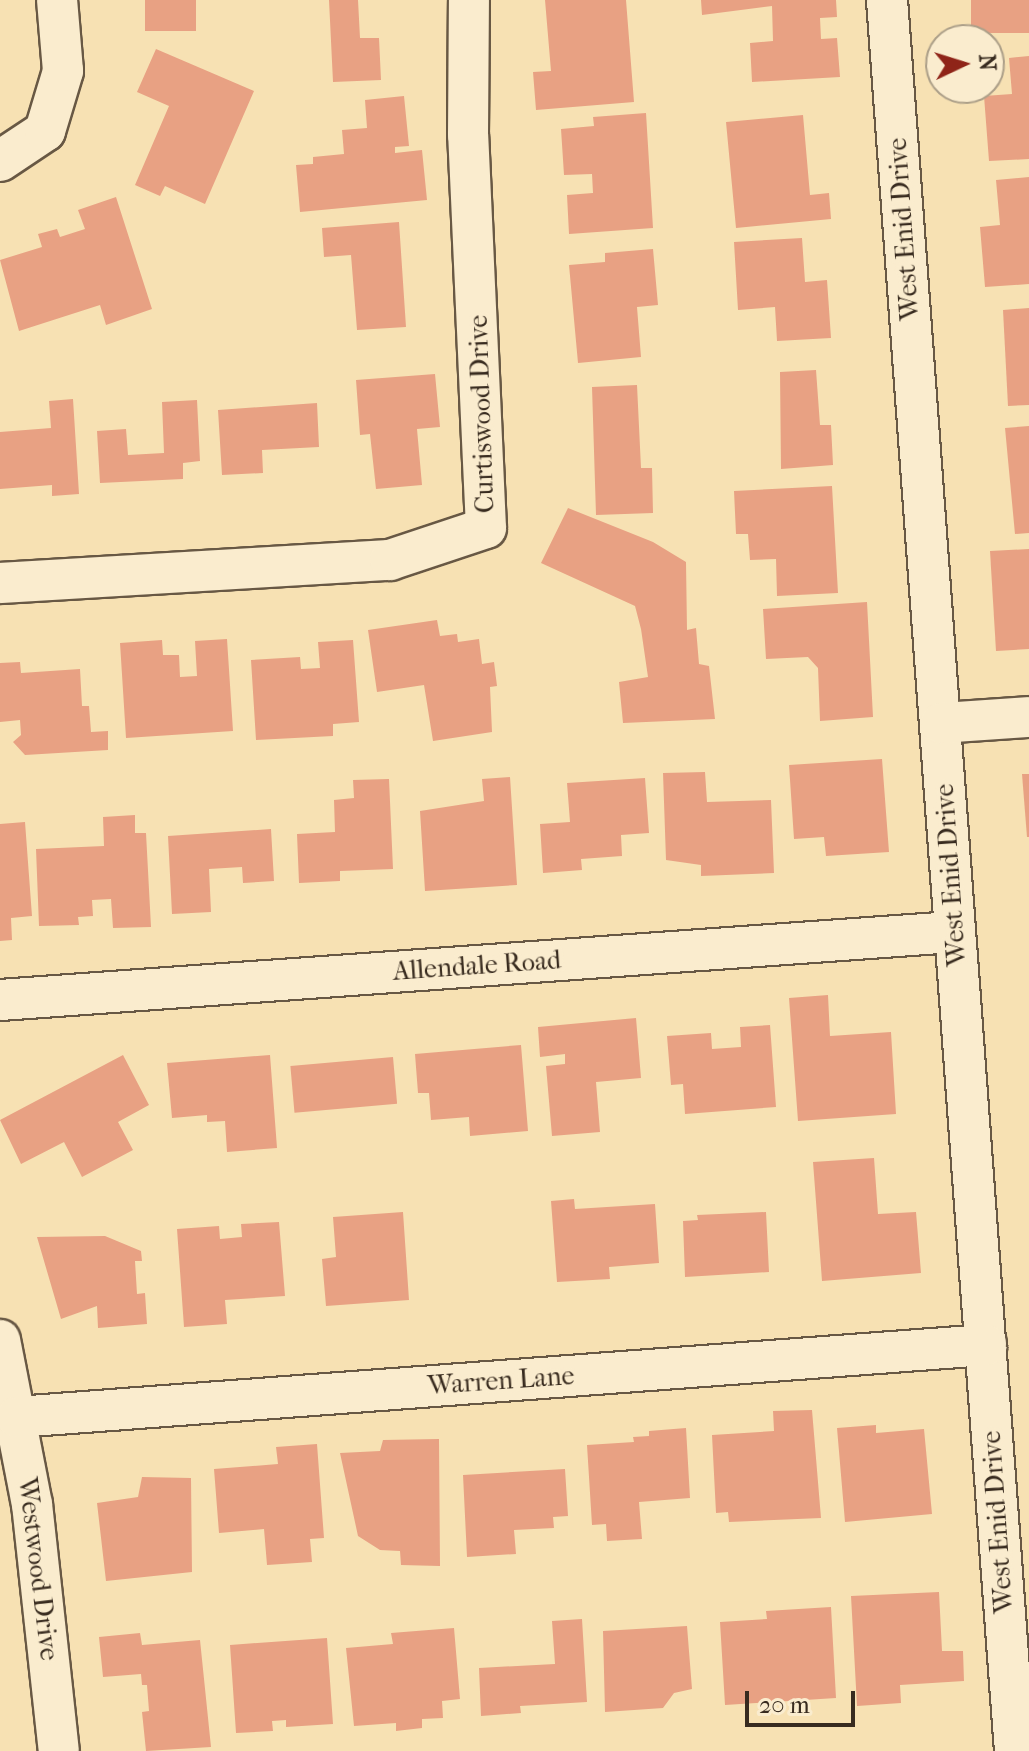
<!DOCTYPE html>
<html>
<head>
<meta charset="utf-8">
<style>
  body { margin:0 }
  #map { position:relative; width:1029px; height:1751px; overflow:hidden; background:#f7e1b3; font-family:"IM FELL French Canon",serif }
  div>[style] { position:absolute }
  [style*='--x'] { left:calc(var(--x)*1px); top:calc(var(--y)*1px); width:calc(var(--w)*1px); rotate:calc(var(--a)*1deg) }
  .building>* { inset:0; background:#e8a183; transform-origin:0 0 }
  .roads { filter:drop-shadow(2px 0 #685844) drop-shadow(-2px 0 #685844) drop-shadow(0 2px #685844) drop-shadow(0 -2px #685844) }
  .street>* { height:40px; margin:-20px; padding:0 20px; transform-origin:20px; border-radius:20px; background:#faecce }
  span { translate:-50% -50%; white-space:nowrap; text-align:center; line-height:1.15; -webkit-text-stroke:8px #faecce; paint-order:stroke }
  .street-label { font-size:26px; color:#382b1f }
  .north { position:absolute; left:925px; top:24px; width:80px; height:80px; box-sizing:border-box; background:#faecce; border:2px solid #ac9f88; border-radius:50%; rotate:86deg; font-size:22px; font-weight:700; line-height:32px; text-align:center; color:#382b1f }
  .north::after { content:''; display:block; margin:auto; width:28px; height:36px; background:#8f2418; clip-path:polygon(50% 0,100% 100%,50% 72%,0 100%) }
  .scale { position:absolute; left:745px; top:1691px; width:110px; height:36px; box-sizing:border-box; border:4px solid #382b1f; border-top:0; padding-left:10px; font-size:24px; line-height:28px; white-space:nowrap; color:#382b1f; -webkit-text-stroke:6px #faecce; paint-order:stroke }
</style>
</head>
<body>
<div id="map">
  <div class="building">
    <div style="left:145px;top:0;width:51px;height:31px"></div>
    <div style="clip-path:polygon(329px 0,358px 0,360px 38px,379px 38px,381px 80px,333px 82px)"></div>
    <div style="clip-path:polygon(545px 0,626px 0,634px 102px,536px 110px,533px 72px,551px 71px)"></div>
    <div style="clip-path:polygon(701px 0,836px 0,837px 17px,820px 18px,821px 39px,837px 38px,840px 77px,752px 82px,750px 43px,773px 41px,772px 6px,702px 15px)"></div>
    <div style="left:971px;top:0;width:58px;height:33px"></div>
    <div style="clip-path:polygon(156px 49px,254px 91px,205px 204px,165px 186px,160px 196px,135px 185px,169px 106px,137px 92px)"></div>
    <div style="clip-path:polygon(1029px 56px,1029px 159px,989px 161px,984px 96px,1012px 94px,1009px 58px)"></div>
    <div style="clip-path:polygon(404px 96px,409px 146px,395px 147px,395px 153px,422px 150px,427px 200px,300px 212px,296px 165px,313px 164px,313px 157px,344px 154px,342px 130px,367px 128px,365px 100px)"></div>
    <div style="clip-path:polygon(646px 113px,653px 228px,569px 234px,567px 195px,593px 193px,592px 174px,564px 175px,561px 129px,594px 126px,593px 117px)"></div>
    <div style="clip-path:polygon(803px 115px,810px 195px,829px 193px,831px 219px,736px 228px,726px 122px)"></div>
    <div style="clip-path:polygon(1029px 177px,1029px 284px,985px 287px,980px 227px,1000px 225px,996px 180px)"></div>
    <div style="clip-path:polygon(116px 197px,152px 309px,106px 325px,100px 305px,19px 331px,0 260px,42px 247px,38px 234px,57px 229px,60px 237px,85px 229px,78px 210px)"></div>
    <div style="clip-path:polygon(399px 222px,406px 327px,357px 330px,351px 255px,324px 257px,322px 228px)"></div>
    <div style="clip-path:polygon(802px 238px,805px 282px,827px 280px,831px 338px,777px 341px,775px 307px,738px 310px,734px 242px)"></div>
    <div style="clip-path:polygon(653px 249px,658px 305px,637px 307px,641px 357px,578px 363px,569px 265px,605px 262px,605px 253px)"></div>
    <div style="clip-path:polygon(1029px 308px,1029px 405px,1008px 406px,1003px 310px)"></div>
    <div style="clip-path:polygon(816px 370px,820px 425px,831px 425px,833px 465px,781px 469px,780px 372px)"></div>
    <div style="clip-path:polygon(435px 374px,440px 427px,417px 429px,422px 485px,376px 489px,370px 434px,360px 435px,356px 380px)"></div>
    <div style="clip-path:polygon(637px 385px,641px 468px,652px 468px,653px 513px,596px 515px,592px 387px)"></div>
    <div style="clip-path:polygon(73px 399px,79px 494px,52px 496px,52px 485px,0 489px,0 432px,51px 428px,49px 401px)"></div>
    <div style="clip-path:polygon(197px 400px,200px 461px,183px 463px,183px 479px,100px 483px,97px 431px,126px 429px,128px 455px,164px 453px,162px 402px)"></div>
    <div style="clip-path:polygon(317px 403px,319px 447px,262px 450px,263px 473px,222px 475px,218px 410px)"></div>
    <div style="clip-path:polygon(1029px 426px,1029px 533px,1015px 534px,1005px 428px)"></div>
    <div style="clip-path:polygon(832px 486px,838px 593px,777px 596px,776px 559px,750px 560px,748px 534px,736px 534px,734px 491px)"></div>
    <div style="clip-path:polygon(568px 508px,653px 542px,686px 562px,687px 630px,696px 628px,699px 664px,709px 666px,715px 719px,623px 723px,619px 682px,648px 677px,641px 629px,635px 606px,541px 563px)"></div>
    <div style="clip-path:polygon(1029px 549px,1029px 649px,996px 651px,990px 551px)"></div>
    <div style="clip-path:polygon(867px 602px,873px 717px,820px 721px,818px 668px,808px 657px,766px 659px,763px 609px)"></div>
    <div style="clip-path:polygon(437px 620px,440px 636px,457px 634px,458px 642px,479px 639px,482px 664px,494px 662px,497px 686px,490px 687px,492px 732px,433px 741px,424px 685px,377px 692px,368px 630px)"></div>
    <div style="clip-path:polygon(227px 639px,233px 731px,126px 738px,120px 643px,162px 640px,163px 655px,179px 655px,180px 677px,197px 676px,195px 641px)"></div>
    <div style="clip-path:polygon(353px 640px,359px 722px,333px 724px,333px 736px,256px 740px,251px 660px,300px 657px,301px 669px,320px 668px,318px 642px)"></div>
    <div style="clip-path:polygon(20px 662px,21px 673px,80px 669px,82px 706px,89px 706px,91px 732px,108px 731px,108px 750px,25px 755px,13px 742px,21px 735px,20px 720px,0 722px,0 663px)"></div>
    <div style="clip-path:polygon(882px 759px,889px 852px,826px 856px,824px 837px,794px 839px,789px 765px)"></div>
    <div style="clip-path:polygon(705px 772px,707px 802px,771px 800px,774px 873px,701px 876px,701px 865px,666px 860px,663px 773px)"></div>
    <div style="clip-path:polygon(1022px 774px,1029px 774px,1029px 837px,1027px 837px)"></div>
    <div style="clip-path:polygon(510px 777px,517px 885px,425px 891px,420px 811px,484px 801px,482px 779px)"></div>
    <div style="clip-path:polygon(645px 778px,649px 833px,621px 835px,622px 856px,581px 859px,582px 870px,543px 873px,540px 824px,570px 822px,567px 783px)"></div>
    <div style="clip-path:polygon(389px 779px,393px 869px,340px 871px,340px 881px,299px 883px,297px 834px,335px 832px,334px 800px,354px 798px,353px 780px)"></div>
    <div style="clip-path:polygon(135px 815px,135px 833px,146px 833px,151px 927px,113px 928px,111px 899px,92px 900px,93px 916px,78px 917px,79px 925px,39px 926px,36px 849px,104px 846px,103px 817px)"></div>
    <div style="clip-path:polygon(25px 822px,32px 916px,11px 918px,12px 940px,0 941px,0 824px)"></div>
    <div style="clip-path:polygon(271px 829px,274px 881px,243px 883px,242px 867px,209px 869px,211px 912px,172px 914px,168px 836px)"></div>
    <div style="clip-path:polygon(828px 995px,830px 1036px,891px 1032px,896px 1114px,798px 1121px,789px 998px)"></div>
    <div style="clip-path:polygon(636px 1018px,641px 1078px,596px 1082px,600px 1132px,552px 1136px,546px 1066px,565px 1064px,565px 1054px,540px 1057px,538px 1027px)"></div>
    <div style="clip-path:polygon(770px 1025px,776px 1107px,685px 1114px,683px 1084px,671px 1085px,667px 1036px,711px 1033px,712px 1049px,741px 1047px,740px 1027px)"></div>
    <div style="clip-path:polygon(521px 1045px,528px 1131px,470px 1136px,469px 1117px,431px 1120px,429px 1093px,418px 1093px,415px 1054px)"></div>
    <div style="clip-path:polygon(123px 1055px,149px 1105px,118px 1122px,133px 1150px,82px 1177px,64px 1142px,21px 1164px,0 1120px)"></div>
    <div style="clip-path:polygon(270px 1055px,277px 1148px,227px 1152px,225px 1121px,207px 1122px,207px 1115px,172px 1118px,167px 1063px)"></div>
    <div style="left:393px;top:1057px;width:47px;height:103px;rotate:85deg"></div>
    <div style="clip-path:polygon(874px 1158px,878px 1214px,916px 1212px,921px 1273px,822px 1281px,813px 1162px)"></div>
    <div style="clip-path:polygon(574px 1199px,575px 1209px,655px 1204px,659px 1263px,609px 1267px,610px 1279px,557px 1282px,551px 1201px)"></div>
    <div style="clip-path:polygon(403px 1212px,409px 1300px,326px 1306px,322px 1259px,336px 1257px,333px 1217px)"></div>
    <div style="clip-path:polygon(766px 1212px,769px 1272px,685px 1277px,683px 1221px,698px 1220px,697px 1215px)"></div>
    <div style="clip-path:polygon(279px 1222px,285px 1296px,225px 1300px,227px 1324px,184px 1327px,177px 1229px,219px 1226px,220px 1239px,242px 1237px,241px 1224px)"></div>
    <div style="clip-path:polygon(105px 1236px,141px 1251px,142px 1261px,135px 1261px,137px 1294px,145px 1293px,147px 1324px,98px 1328px,97px 1306px,61px 1319px,37px 1237px)"></div>
    <div style="clip-path:polygon(812px 1410px,821px 1518px,729px 1522px,728px 1512px,716px 1513px,712px 1435px,774px 1431px,773px 1411px)"></div>
    <div style="clip-path:polygon(876px 1425px,876px 1433px,924px 1429px,932px 1514px,845px 1522px,837px 1428px)"></div>
    <div style="clip-path:polygon(686px 1428px,690px 1498px,639px 1502px,642px 1539px,607px 1541px,606px 1524px,592px 1525px,587px 1445px,634px 1442px,633px 1437px,649px 1436px,649px 1431px)"></div>
    <div style="clip-path:polygon(439px 1439px,440px 1566px,401px 1565px,400px 1551px,380px 1550px,358px 1536px,340px 1453px,380px 1451px,383px 1440px)"></div>
    <div style="clip-path:polygon(317px 1444px,324px 1538px,310px 1539px,312px 1562px,267px 1565px,264px 1529px,219px 1533px,214px 1469px,278px 1464px,276px 1447px)"></div>
    <div style="clip-path:polygon(565px 1469px,568px 1516px,553px 1517px,554px 1528px,514px 1530px,516px 1554px,467px 1557px,463px 1475px)"></div>
    <div style="clip-path:polygon(142px 1477px,191px 1478px,192px 1572px,106px 1581px,97px 1503px,138px 1497px)"></div>
    <div style="clip-path:polygon(939px 1592px,942px 1651px,963px 1651px,964px 1681px,900px 1685px,901px 1703px,857px 1706px,851px 1596px)"></div>
    <div style="clip-path:polygon(831px 1607px,836px 1698px,725px 1705px,720px 1622px,767px 1619px,766px 1611px)"></div>
    <div style="clip-path:polygon(582px 1619px,587px 1702px,520px 1706px,521px 1713px,481px 1716px,479px 1668px,555px 1664px,552px 1621px)"></div>
    <div style="clip-path:polygon(687px 1626px,692px 1689px,674px 1693px,663px 1708px,605px 1712px,603px 1631px)"></div>
    <div style="clip-path:polygon(454px 1628px,460px 1699px,442px 1701px,443px 1718px,422px 1719px,422px 1728px,396px 1731px,396px 1723px,354px 1726px,346px 1648px,393px 1644px,391px 1633px)"></div>
    <div style="clip-path:polygon(140px 1633px,142px 1645px,200px 1640px,211px 1747px,146px 1751px,142px 1712px,149px 1711px,147px 1685px,142px 1685px,141px 1674px,103px 1677px,99px 1637px)"></div>
    <div style="clip-path:polygon(327px 1638px,333px 1724px,286px 1727px,286px 1720px,272px 1721px,273px 1731px,236px 1733px,230px 1645px)"></div>
  </div>
  <div class="roads">
    <div class="street">
      <div style="--x:887;--y:0;--w:1756;--a:85.82"></div>
      <div style="--x:0;--y:161;--w:54;--a:-33.7"></div>
      <div style="--x:45;--y:131;--w:63;--a:-73.3"></div>
      <div style="--x:63;--y:71;--w:71;--a:-94.8"></div>
      <div style="--x:0;--y:583;--w:391;--a:-3.4"></div>
      <div style="--x:390;--y:560;--w:101;--a:-18.4"></div>
      <div style="--x:486;--y:528;--w:393;--a:-92.6"></div>
      <div style="--x:468;--y:135;--w:135;--a:-89.6"></div>
      <div style="--x:941;--y:723;--w:88;--a:-3.9"></div>
      <div style="--x:0;--y:1000;--w:956;--a:-4.08"></div>
      <div style="--x:0;--y:1340;--w:167;--a:79"></div>
      <div style="--x:32;--y:1504;--w:248;--a:83.8"></div>
      <div style="--x:17;--y:1417;--w:972;--a:-4.25"></div>
    </div>
  </div>
  <div class="street-label">
    <span style="left:904px;top:229px;rotate:-94deg">West Enid Drive</span>
    <span style="left:482px;top:414px;rotate:-92deg">Curtiswood Drive</span>
    <span style="left:951px;top:875px;rotate:-94deg">West Enid Drive</span>
    <span style="left:477px;top:966px;rotate:-4deg">Allendale Road</span>
    <span style="left:501px;top:1381px;rotate:-4deg">Warren Lane</span>
    <span style="left:998px;top:1522px;rotate:-94deg">West Enid Drive</span>
    <span style="left:38px;top:1569px;rotate:83deg">Westwood Drive</span>
  </div>
  <div class="north">N</div>
  <div class="scale">20 m</div>
</div>
</body>
</html>
